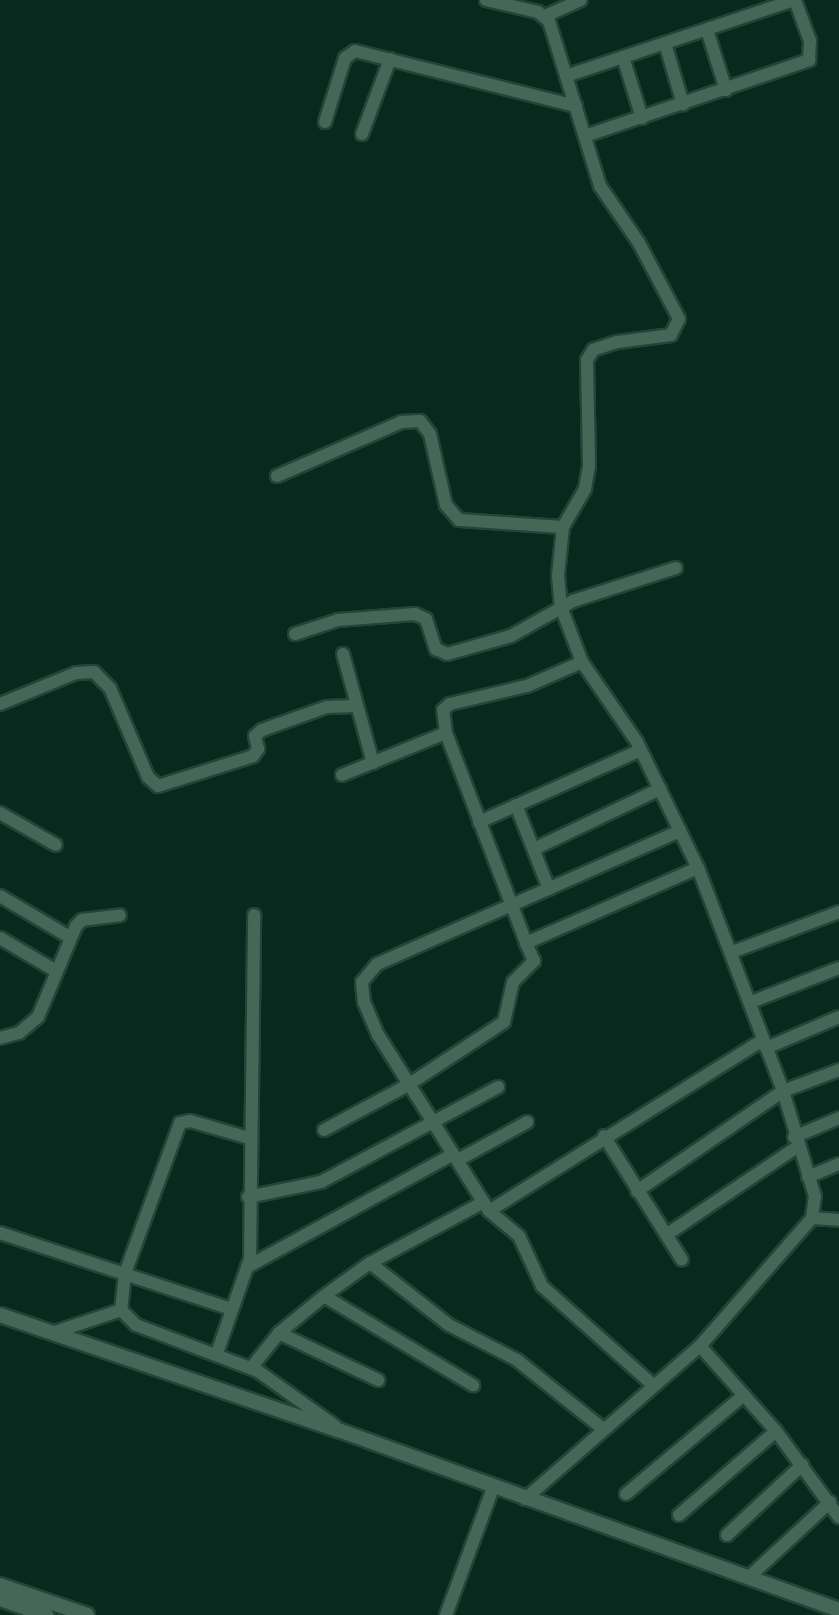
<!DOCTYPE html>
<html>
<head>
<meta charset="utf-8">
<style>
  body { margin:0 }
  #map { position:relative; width:839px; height:1615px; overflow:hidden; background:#08291d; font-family:Roboto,sans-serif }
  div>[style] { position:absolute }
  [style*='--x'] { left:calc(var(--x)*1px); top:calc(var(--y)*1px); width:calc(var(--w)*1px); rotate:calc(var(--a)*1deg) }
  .roads { filter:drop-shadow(2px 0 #254439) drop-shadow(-2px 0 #254439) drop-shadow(0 2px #254439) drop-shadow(0 -2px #254439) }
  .minor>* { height:12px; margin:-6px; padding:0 6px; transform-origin:6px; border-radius:6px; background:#456758 }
  .tertiary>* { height:14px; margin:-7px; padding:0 7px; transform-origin:7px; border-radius:7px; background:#456758 }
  span { translate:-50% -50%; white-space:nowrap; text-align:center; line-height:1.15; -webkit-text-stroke:5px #001f14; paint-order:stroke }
</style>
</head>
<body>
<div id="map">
  <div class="roads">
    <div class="minor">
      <div style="--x:486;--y:0;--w:53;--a:13"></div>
      <div style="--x:538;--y:12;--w:14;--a:39"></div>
      <div style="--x:549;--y:21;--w:173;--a:72.8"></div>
      <div style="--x:600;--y:186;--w:69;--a:55.6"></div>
      <div style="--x:639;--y:243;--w:86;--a:62.2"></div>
      <div style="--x:679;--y:319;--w:18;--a:117"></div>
      <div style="--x:671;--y:335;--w:54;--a:172.6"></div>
      <div style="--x:617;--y:342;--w:25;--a:162"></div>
      <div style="--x:593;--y:350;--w:12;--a:121"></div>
      <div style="--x:587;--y:360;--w:106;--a:88.9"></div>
      <div style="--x:589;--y:466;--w:23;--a:100"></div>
      <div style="--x:585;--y:489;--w:44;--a:120.1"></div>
      <div style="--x:563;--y:527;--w:48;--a:95.9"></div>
      <div style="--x:558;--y:575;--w:32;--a:85"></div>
      <div style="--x:561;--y:607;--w:59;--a:69.1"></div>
      <div style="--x:582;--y:662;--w:97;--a:55.5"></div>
      <div style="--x:637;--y:742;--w:140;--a:64.2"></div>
      <div style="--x:698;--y:868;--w:239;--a:69.1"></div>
      <div style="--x:783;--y:1091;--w:110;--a:73.1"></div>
      <div style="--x:815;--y:1196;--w:22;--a:98"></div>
      <div style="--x:545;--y:16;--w:39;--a:-24"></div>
      <div style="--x:707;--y:30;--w:63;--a:72.4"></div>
      <div style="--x:665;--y:43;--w:64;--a:73.6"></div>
      <div style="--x:623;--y:57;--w:64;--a:72.7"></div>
      <div style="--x:566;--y:76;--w:241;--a:-18.4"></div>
      <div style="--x:325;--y:122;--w:67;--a:-72.6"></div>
      <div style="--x:345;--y:58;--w:12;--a:-35"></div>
      <div style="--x:355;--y:51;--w:228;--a:14"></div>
      <div style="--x:362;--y:134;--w:80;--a:-69.5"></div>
      <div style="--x:585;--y:136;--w:237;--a:-18.7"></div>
      <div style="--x:809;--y:60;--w:19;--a:-87"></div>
      <div style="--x:810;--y:41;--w:44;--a:-110.1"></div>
      <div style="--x:277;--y:476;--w:135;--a:-23.5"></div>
      <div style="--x:401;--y:422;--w:19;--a:-3"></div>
      <div style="--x:420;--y:421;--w:16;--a:52"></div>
      <div style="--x:430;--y:434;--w:73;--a:77.3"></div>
      <div style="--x:446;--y:505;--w:20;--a:49"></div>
      <div style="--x:459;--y:520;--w:104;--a:3.9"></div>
      <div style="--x:295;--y:634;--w:45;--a:-18"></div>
      <div style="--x:338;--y:620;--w:77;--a:-4.5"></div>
      <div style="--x:415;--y:614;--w:12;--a:24"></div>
      <div style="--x:426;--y:619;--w:32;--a:72"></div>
      <div style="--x:436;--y:649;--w:12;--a:24"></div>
      <div style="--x:447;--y:654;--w:66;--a:-15.7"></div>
      <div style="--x:511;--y:636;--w:71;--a:-29.4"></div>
      <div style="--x:573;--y:601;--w:108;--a:-17.8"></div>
      <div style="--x:343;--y:654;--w:113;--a:74.6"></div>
      <div style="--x:0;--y:704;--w:82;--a:-22.2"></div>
      <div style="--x:76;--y:673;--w:18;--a:-3"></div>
      <div style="--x:94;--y:672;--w:23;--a:45"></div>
      <div style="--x:110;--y:688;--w:97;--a:66.9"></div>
      <div style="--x:148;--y:777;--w:13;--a:42"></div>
      <div style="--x:158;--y:786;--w:100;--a:-17.5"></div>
      <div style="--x:253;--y:756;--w:9;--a:-54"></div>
      <div style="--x:258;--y:749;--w:13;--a:-103"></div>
      <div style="--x:255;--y:736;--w:9;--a:-41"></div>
      <div style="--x:262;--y:730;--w:69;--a:-19.5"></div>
      <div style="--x:327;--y:707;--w:29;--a:-2"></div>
      <div style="--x:446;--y:733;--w:23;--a:-97"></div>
      <div style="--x:443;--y:710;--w:9;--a:-41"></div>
      <div style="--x:450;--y:704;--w:79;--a:-13.2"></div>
      <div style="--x:527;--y:686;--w:60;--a:-23.6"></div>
      <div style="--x:342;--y:775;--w:112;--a:-22"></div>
      <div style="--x:446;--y:733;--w:225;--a:69.1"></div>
      <div style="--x:526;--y:943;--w:188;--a:-23.6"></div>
      <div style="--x:516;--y:805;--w:90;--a:68.6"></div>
      <div style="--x:0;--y:813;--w:64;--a:29.7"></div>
      <div style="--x:479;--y:822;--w:177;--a:-24"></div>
      <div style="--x:534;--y:849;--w:140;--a:-25.5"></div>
      <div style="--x:0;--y:896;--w:82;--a:30.6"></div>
      <div style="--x:0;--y:938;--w:65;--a:30.5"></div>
      <div style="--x:732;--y:952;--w:114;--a:-20.5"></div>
      <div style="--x:751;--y:1002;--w:94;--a:-21.1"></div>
      <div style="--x:0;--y:1038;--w:20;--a:-15"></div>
      <div style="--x:19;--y:1033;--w:25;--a:-40"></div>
      <div style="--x:38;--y:1017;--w:99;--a:-67.3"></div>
      <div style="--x:76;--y:926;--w:8;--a:-45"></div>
      <div style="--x:82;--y:920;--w:38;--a:-7"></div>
      <div style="--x:766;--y:1048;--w:79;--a:-23"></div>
      <div style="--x:324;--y:1130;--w:95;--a:-28.2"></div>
      <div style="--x:408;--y:1085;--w:115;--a:-33.3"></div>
      <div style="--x:504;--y:1022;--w:41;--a:-77.3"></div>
      <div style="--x:513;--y:982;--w:30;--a:-45"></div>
      <div style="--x:534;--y:961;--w:20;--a:-114"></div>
      <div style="--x:604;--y:1136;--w:146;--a:57.8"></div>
      <div style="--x:794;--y:1137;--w:49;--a:-22.9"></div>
      <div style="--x:249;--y:1138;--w:61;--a:-163.9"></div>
      <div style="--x:190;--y:1121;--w:10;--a:169"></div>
      <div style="--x:180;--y:1123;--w:160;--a:110.1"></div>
      <div style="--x:125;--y:1273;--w:37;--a:96"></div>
      <div style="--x:121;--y:1310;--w:21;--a:45"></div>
      <div style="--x:136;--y:1325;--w:130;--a:20.7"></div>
      <div style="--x:258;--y:1371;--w:95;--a:35.5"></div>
      <div style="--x:458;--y:1160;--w:79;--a:-28.8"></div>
      <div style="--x:808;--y:1177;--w:34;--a:-23"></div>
      <div style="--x:637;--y:1191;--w:177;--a:-34.4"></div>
      <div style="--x:783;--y:1091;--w:60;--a:-20.6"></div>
      <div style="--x:248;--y:1197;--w:75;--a:-11.6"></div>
      <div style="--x:321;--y:1182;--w:201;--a:-28.2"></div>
      <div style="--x:489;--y:1211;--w:323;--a:-32"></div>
      <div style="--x:0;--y:1233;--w:243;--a:18.2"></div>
      <div style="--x:666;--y:1235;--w:158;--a:-33.9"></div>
      <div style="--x:370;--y:1263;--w:100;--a:38.1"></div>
      <div style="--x:449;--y:1325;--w:76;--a:27.2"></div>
      <div style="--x:517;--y:1360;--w:110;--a:38.7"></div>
      <div style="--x:247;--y:1267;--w:235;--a:-28.7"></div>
      <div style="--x:324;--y:1296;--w:174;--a:30.9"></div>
      <div style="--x:52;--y:1333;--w:73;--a:-18.4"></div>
      <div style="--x:279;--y:1333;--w:110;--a:25.4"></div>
      <div style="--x:700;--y:1346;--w:114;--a:48.2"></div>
      <div style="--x:776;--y:1431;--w:107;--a:53.8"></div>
      <div style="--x:217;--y:1353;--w:100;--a:-70.7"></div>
      <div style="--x:250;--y:1259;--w:344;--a:-89.3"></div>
      <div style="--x:251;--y:1368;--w:45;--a:-51.3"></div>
      <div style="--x:279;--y:1333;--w:58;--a:-39.4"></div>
      <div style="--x:324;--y:1296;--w:57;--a:-35.7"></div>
      <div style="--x:370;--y:1263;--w:129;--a:-28.2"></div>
      <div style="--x:653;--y:1385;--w:149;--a:-138.3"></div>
      <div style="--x:542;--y:1286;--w:55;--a:-114.7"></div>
      <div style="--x:519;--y:1236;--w:39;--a:-140"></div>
      <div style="--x:489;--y:1211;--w:208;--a:-122.2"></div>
      <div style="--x:378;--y:1035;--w:36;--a:-113"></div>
      <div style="--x:364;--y:1002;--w:20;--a:-96"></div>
      <div style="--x:362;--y:982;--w:23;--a:-50"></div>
      <div style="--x:377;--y:964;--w:331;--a:-23.7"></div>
      <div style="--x:626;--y:1494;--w:154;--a:-40"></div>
      <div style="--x:525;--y:1499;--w:232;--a:-41.2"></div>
      <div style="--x:700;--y:1346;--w:170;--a:-48.8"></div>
      <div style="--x:812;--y:1218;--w:27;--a:4"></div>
      <div style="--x:679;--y:1515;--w:128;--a:-40.9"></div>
      <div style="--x:727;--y:1535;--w:103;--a:-43"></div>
      <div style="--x:748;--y:1578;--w:112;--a:-42.8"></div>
      <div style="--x:446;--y:1615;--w:135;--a:-69.7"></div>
    </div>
    <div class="tertiary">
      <div style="--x:0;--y:1315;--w:360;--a:18.8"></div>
      <div style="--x:341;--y:1431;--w:529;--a:19.77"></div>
      <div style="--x:0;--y:1585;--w:92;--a:19"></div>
      <div style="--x:0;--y:1599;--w:49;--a:19.2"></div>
    </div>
  </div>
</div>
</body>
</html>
